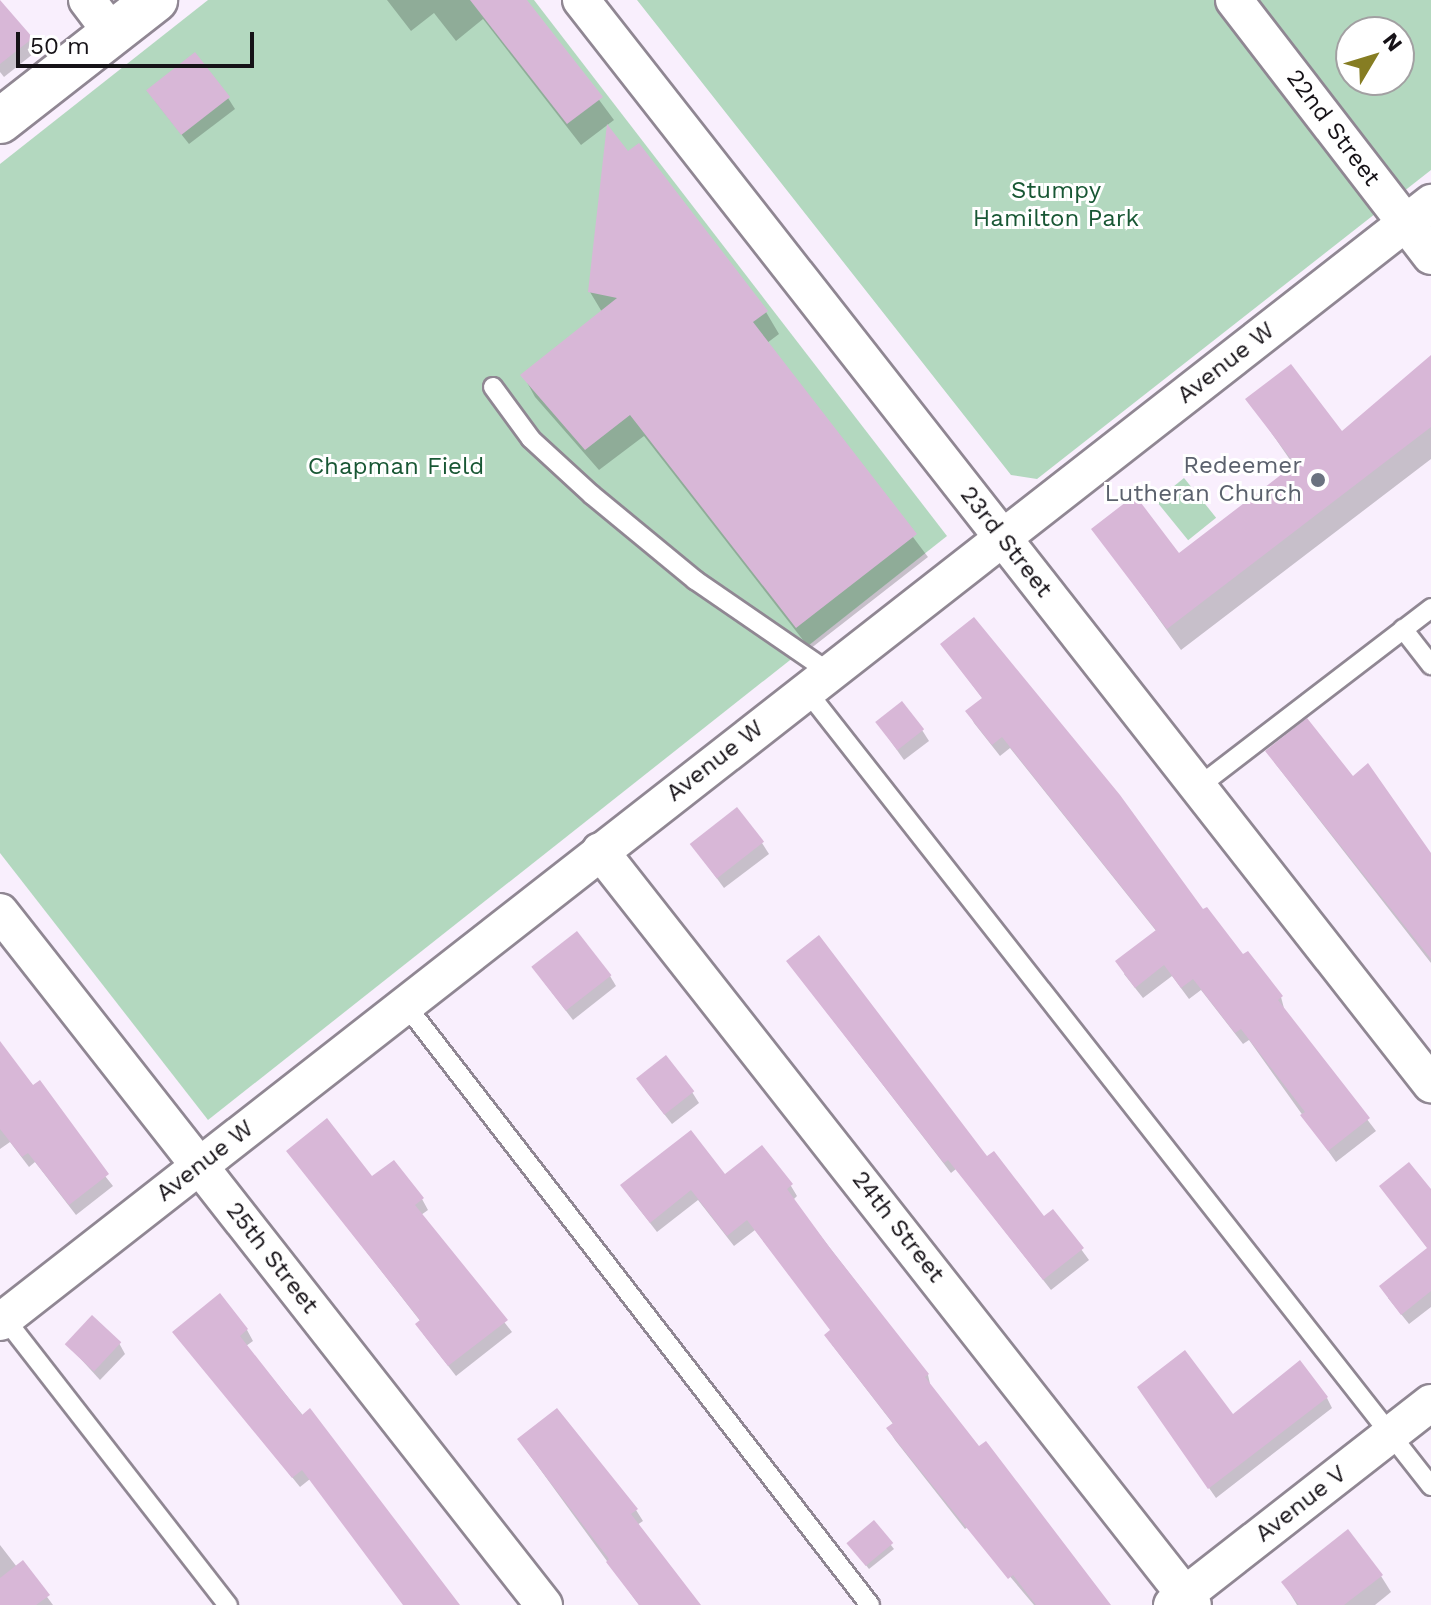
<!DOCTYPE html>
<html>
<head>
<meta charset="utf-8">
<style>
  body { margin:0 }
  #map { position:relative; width:1431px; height:1605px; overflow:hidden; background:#f9effd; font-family:"Work Sans",sans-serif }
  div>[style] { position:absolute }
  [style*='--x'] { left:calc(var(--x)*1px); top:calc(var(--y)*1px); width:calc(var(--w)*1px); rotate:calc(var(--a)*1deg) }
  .green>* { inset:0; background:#b3d8bf; transform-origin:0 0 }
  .shadow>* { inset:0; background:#0003 }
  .building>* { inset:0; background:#d8b7d7; transform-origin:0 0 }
  .roads { filter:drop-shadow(2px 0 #908793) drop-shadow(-2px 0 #908793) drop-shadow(0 2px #908793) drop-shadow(0 -2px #908793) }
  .lane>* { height:18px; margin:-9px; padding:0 9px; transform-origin:9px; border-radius:9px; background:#fff }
  .street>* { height:36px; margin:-18px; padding:0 18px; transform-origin:18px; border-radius:18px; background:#fff }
  .secondary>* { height:44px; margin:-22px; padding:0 22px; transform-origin:22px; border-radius:22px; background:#fff }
  .dots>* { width:22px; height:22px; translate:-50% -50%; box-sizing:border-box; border:4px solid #fff; border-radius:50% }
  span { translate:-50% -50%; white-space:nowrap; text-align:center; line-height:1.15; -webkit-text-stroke:6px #fff; paint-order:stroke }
  .street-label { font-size:24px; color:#161217 }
  .park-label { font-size:24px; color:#185734 }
  .worship-label { font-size:24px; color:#5b616d }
  .right { translate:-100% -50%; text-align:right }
  .north { position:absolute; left:1335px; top:16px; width:80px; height:80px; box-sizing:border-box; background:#fff; border:2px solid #a2a0a2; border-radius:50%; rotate:52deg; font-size:22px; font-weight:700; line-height:32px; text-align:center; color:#161217 }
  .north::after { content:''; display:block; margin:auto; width:28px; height:36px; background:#867d23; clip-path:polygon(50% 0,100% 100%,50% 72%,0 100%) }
  .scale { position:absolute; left:16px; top:32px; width:238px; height:36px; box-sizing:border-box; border:4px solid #161217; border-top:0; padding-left:10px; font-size:24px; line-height:28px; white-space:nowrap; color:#161217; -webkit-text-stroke:6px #fff; paint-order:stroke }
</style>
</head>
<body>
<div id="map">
  <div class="green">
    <div style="clip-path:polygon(208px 0,534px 0,947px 536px,208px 1120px,0 853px,0 164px)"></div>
    <div style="clip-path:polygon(evenodd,637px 0,1431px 0,1431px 170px,1037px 479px,1011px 475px,637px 0,1351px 32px,1399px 32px,1399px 80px,1351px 80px,1351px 32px)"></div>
    <div style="left:1184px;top:478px;width:51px;height:36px;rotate:51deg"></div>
  </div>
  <div class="shadow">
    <div style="clip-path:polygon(387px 0,525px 0,614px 120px,581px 145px,483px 19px,456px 41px,434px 13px,411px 31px)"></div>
    <div style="clip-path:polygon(0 1px,38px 50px,4px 77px,0 72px)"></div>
    <div style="clip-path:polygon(228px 98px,235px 109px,189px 144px,155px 101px)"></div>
    <div style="clip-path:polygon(590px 292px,766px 312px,779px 334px,767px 343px,928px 557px,810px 649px,644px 436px,599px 470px,535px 397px,523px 375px,602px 312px)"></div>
    <div style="clip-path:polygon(1431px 370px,1431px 459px,1181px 650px,1094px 529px,1179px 556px,1295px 467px,1248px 399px,1341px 434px)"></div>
    <div style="clip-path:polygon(942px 645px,1281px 997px,1285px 1012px,1376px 1131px,1336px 1162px,1249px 1040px,1243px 1044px,1201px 990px,1189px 999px,1172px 976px,1143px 998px,1124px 974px,1157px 932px,1010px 748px,1000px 756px,974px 723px,968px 711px,983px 699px)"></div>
    <div style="clip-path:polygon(877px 722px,922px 730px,929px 741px,904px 760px)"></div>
    <div style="clip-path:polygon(1274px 762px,1352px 779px,1368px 766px,1431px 856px,1431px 963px)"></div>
    <div style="clip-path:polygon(762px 843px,769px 854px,724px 888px,692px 845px)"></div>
    <div style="clip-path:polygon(788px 962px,1044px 1219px,1053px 1211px,1089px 1260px,1051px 1290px,956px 1169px,951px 1173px)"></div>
    <div style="clip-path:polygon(610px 976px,616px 986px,573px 1020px,540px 977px)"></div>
    <div style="clip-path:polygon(0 1044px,113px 1186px,76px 1215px,35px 1162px,29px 1167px,10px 1142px,0 1149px)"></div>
    <div style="clip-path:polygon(645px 1090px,692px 1092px,699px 1103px,672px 1124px)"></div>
    <div style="clip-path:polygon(288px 1151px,422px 1199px,428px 1210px,421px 1215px,512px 1332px,456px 1376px,424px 1335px,418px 1325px,421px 1322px)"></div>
    <div style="clip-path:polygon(725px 1177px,791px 1186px,797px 1196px,793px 1200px,928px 1375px,931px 1388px,1108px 1605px,1034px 1605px,968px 1527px,965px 1529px,895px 1440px,888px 1429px,894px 1425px,833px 1346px,826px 1336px,832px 1331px,755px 1230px,734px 1246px,698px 1200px,657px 1232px,629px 1196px)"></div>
    <div style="clip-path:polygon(1381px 1186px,1431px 1193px,1431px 1307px,1409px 1324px,1388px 1298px,1429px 1250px)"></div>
    <div style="clip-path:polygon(247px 1330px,253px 1341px,246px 1346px,459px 1605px,404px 1605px,310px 1479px,300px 1487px,174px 1332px)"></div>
    <div style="clip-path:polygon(119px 1343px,125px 1354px,100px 1380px,68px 1345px)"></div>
    <div style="clip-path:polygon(1146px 1398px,1233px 1416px,1327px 1398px,1332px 1408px,1216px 1498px)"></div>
    <div style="clip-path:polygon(526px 1450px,636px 1510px,643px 1521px,637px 1525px,699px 1605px,639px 1605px)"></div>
    <div style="clip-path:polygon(873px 1522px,894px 1549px,869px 1569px,851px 1547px)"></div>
    <div style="clip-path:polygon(0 1545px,17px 1567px,22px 1563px,53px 1605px,0 1605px)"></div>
    <div style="clip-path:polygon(1381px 1576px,1391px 1592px,1375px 1605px,1297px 1605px,1283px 1582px)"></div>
  </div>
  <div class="building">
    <div style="clip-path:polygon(0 0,33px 38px,0 64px)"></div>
    <div style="clip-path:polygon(470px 0,527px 0,603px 97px,567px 124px)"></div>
    <div style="left:195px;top:52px;width:57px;height:62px;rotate:52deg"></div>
    <div style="clip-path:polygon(607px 124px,628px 151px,639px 143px,768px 311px,753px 322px,917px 534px,796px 628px,630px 415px,585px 450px,520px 375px,617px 298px,588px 292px)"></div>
    <div style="clip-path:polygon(1431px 355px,1431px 427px,1167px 629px,1091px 529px,1135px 495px,1179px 553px,1295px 464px,1245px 399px,1291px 364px,1342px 431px)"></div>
    <div style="clip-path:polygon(974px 617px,1120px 795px,1203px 909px,1207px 907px,1243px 954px,1248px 951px,1283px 996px,1278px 1000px,1370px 1118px,1328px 1151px,1300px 1115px,1305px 1112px,1241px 1029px,1235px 1033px,1193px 979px,1181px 988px,1164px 965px,1135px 988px,1115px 961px,1156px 930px,1002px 737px,992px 745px,965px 711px,982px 698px,940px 644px)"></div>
    <div style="left:902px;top:701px;width:36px;height:34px;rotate:52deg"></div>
    <div style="clip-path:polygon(1307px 718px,1353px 776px,1368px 763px,1431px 853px,1431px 959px,1265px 751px)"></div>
    <div style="left:737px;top:807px;width:44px;height:60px;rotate:52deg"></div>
    <div style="left:577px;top:931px;width:56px;height:58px;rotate:52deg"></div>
    <div style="clip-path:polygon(819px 935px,987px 1156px,994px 1151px,1044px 1216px,1053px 1209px,1084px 1248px,1043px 1280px,948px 1160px,944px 1163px,786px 961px)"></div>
    <div style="clip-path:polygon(0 1041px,33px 1085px,40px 1080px,109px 1174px,69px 1205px,28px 1153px,22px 1157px,0 1129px)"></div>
    <div style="left:666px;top:1055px;width:46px;height:38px;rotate:52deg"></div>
    <div style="clip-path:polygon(327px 1118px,372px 1176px,394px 1160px,424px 1198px,415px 1205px,508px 1320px,448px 1366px,415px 1324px,420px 1320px,286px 1151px)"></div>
    <div style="clip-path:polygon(691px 1130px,725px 1174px,762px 1145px,793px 1184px,787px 1189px,830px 1248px,929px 1374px,925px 1377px,979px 1446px,986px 1441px,1111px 1605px,1036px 1605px,1013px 1575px,1008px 1579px,886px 1428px,893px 1423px,824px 1335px,830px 1330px,747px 1220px,727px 1236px,691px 1190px,650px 1223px,620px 1185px)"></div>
    <div style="clip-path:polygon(1409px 1162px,1431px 1189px,1431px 1291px,1401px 1315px,1379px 1286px,1427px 1248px,1379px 1186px)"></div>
    <div style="clip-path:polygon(220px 1293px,248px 1329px,240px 1336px,302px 1415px,310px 1408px,460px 1605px,403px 1605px,302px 1470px,292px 1478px,172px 1332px)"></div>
    <div style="left:92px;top:1315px;width:40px;height:40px;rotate:43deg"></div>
    <div style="clip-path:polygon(1185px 1350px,1233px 1414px,1300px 1360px,1328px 1397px,1208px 1489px,1137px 1387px)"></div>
    <div style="clip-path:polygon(557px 1408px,638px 1509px,631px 1514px,701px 1605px,639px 1605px,606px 1562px,609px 1559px,517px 1439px)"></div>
    <div style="left:874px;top:1520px;width:30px;height:36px;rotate:50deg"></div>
    <div style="clip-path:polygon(1348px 1529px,1383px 1575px,1344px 1605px,1299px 1605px,1281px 1582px)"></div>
    <div style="clip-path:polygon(23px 1560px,50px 1595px,36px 1605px,0 1605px,0 1578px)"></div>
  </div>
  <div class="roads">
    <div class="lane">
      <div style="--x:493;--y:387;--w:64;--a:53.8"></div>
      <div style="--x:531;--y:439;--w:83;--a:42.6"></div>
      <div style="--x:592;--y:495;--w:134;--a:39.5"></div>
      <div style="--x:695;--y:580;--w:163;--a:34.5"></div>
      <div style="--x:1403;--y:629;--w:46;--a:52.1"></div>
      <div style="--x:806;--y:690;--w:1012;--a:51.86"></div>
      <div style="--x:1198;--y:787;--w:294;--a:-37.5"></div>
      <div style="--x:405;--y:1004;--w:760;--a:52.27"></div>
      <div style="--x:2;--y:1315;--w:368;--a:52.1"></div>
    </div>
    <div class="street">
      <div style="--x:87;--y:0;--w:41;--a:52.9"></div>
      <div style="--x:581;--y:0;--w:1378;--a:51.9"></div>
      <div style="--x:1234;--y:0;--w:323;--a:52.4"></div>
      <div style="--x:600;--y:851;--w:959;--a:51.82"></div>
      <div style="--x:0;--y:912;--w:881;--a:51.87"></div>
      <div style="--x:0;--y:1322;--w:1817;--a:-38.02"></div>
      <div style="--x:1172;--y:1605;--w:328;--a:-38"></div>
    </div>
    <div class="secondary">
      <div style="--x:0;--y:121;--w:197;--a:-38"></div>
    </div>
  </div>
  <div class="dots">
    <div style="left:1318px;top:480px;background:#6b7280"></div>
  </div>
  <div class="street-label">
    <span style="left:1333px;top:128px;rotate:53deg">22nd Street</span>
    <span style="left:1226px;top:363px;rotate:-38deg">Avenue W</span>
    <span style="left:1006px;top:542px;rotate:52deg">23rd Street</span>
    <span style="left:715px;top:761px;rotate:-38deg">Avenue W</span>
    <span style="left:205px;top:1161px;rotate:-38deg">Avenue W</span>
    <span style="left:898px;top:1227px;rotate:52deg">24th Street</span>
    <span style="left:272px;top:1258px;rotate:52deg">25th Street</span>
    <span style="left:1301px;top:1504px;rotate:-38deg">Avenue V</span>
  </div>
  <div class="park-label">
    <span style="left:1056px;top:205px">Stumpy<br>Hamilton Park</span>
    <span style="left:396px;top:467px">Chapman Field</span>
  </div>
  <div class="worship-label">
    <span class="right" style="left:1302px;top:480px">Redeemer<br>Lutheran Church</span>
  </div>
  <div class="north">N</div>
  <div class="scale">50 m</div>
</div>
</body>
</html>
